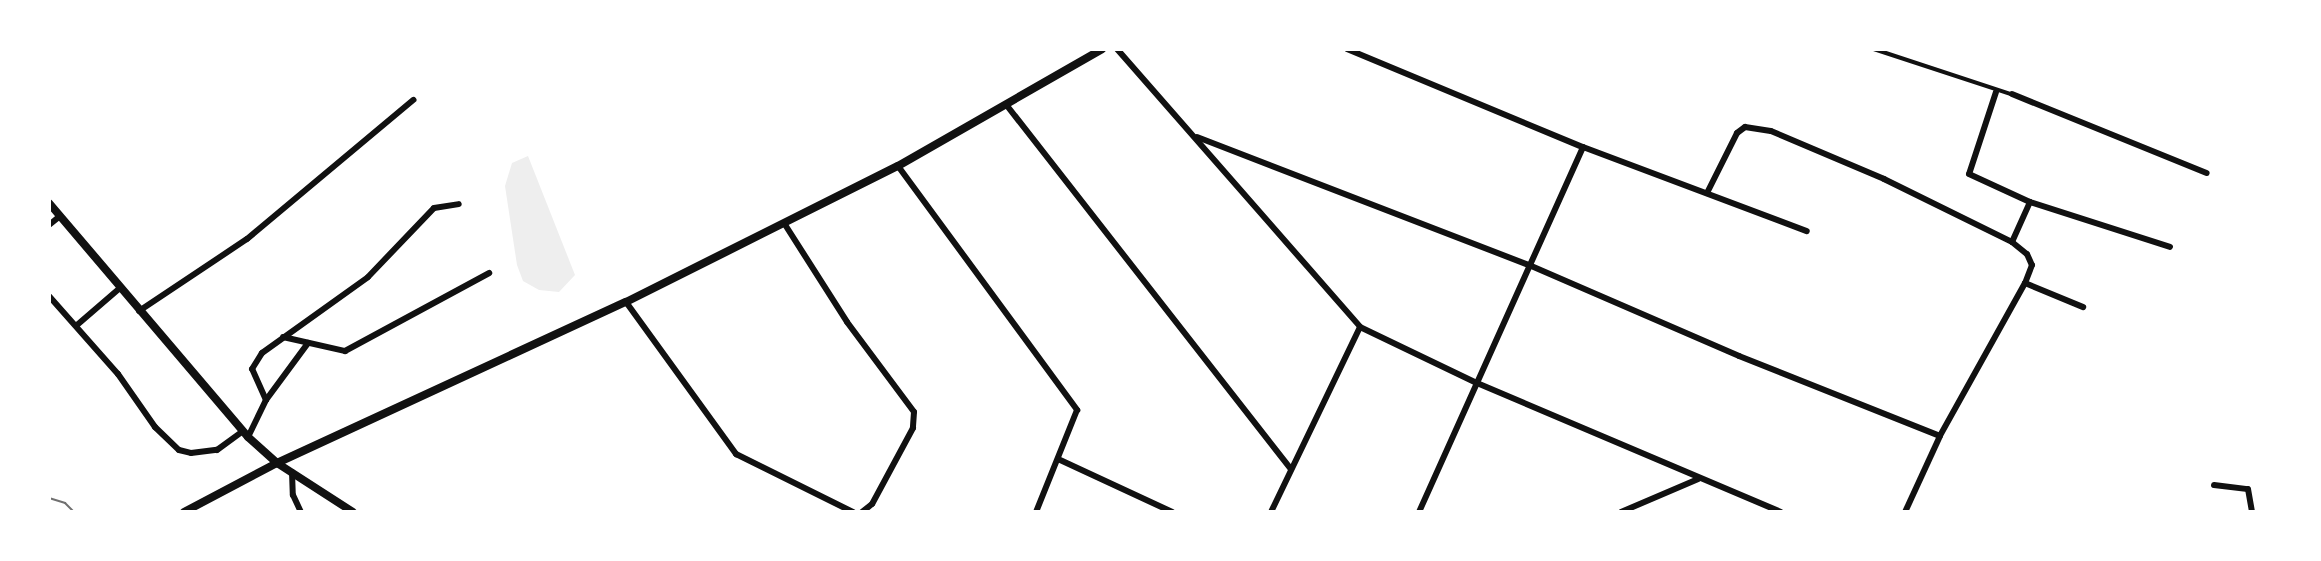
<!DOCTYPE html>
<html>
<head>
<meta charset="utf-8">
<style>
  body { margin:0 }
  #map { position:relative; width:2321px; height:561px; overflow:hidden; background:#fff; font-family:Helvetica,sans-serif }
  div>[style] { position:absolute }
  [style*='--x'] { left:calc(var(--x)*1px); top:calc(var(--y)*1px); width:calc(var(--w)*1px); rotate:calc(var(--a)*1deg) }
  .green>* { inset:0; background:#eee }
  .service>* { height:3.5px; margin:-1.75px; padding:0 1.75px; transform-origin:1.75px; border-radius:1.75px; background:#111 }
  .minor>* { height:6px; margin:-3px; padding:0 3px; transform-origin:3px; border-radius:3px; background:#111 }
  .tertiary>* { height:8px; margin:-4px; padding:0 4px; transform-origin:4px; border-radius:4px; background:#111 }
  .tram>* { height:2px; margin:-1px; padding:0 1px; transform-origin:1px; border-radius:1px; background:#707070 }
  span { translate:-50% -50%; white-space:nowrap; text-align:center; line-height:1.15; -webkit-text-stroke:5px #fff; paint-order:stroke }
  .frame { position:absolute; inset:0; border:51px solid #fff; pointer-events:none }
</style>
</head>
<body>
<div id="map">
  <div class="green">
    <div style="clip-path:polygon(528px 156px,575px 275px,559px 292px,539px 290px,523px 281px,517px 265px,505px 186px,512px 163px)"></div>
  </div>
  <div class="service">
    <div style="--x:1874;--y:49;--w:144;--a:18.2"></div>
  </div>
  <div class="minor">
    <div style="--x:1117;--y:49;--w:369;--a:48.8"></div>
    <div style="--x:1360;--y:327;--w:130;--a:25.6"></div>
    <div style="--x:1477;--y:383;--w:330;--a:23"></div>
    <div style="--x:1347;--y:49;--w:256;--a:22.6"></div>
    <div style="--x:1583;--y:147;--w:239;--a:20.6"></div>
    <div style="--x:1996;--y:92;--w:86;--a:108.2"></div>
    <div style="--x:1969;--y:174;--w:67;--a:24.7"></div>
    <div style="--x:2030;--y:202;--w:147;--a:17.8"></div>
    <div style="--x:2012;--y:94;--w:210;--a:22.1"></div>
    <div style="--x:1008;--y:107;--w:458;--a:52"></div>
    <div style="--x:1197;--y:137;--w:356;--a:21.1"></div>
    <div style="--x:1529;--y:265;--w:229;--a:23.4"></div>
    <div style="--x:1739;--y:356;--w:216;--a:21.7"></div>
    <div style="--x:898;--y:166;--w:303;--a:53.7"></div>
    <div style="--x:1077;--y:410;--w:110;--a:111.9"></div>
    <div style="--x:1707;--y:193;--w:67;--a:-63.4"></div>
    <div style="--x:1737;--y:133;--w:10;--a:-37"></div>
    <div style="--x:1745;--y:127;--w:26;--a:9"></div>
    <div style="--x:1771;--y:131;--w:123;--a:23"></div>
    <div style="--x:1884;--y:179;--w:143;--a:26.2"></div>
    <div style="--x:2012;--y:242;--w:19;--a:39"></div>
    <div style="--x:2027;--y:254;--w:12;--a:66"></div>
    <div style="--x:2032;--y:265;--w:19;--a:111"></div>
    <div style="--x:2025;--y:283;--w:175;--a:119.1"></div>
    <div style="--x:1940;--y:436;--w:84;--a:114.7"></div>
    <div style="--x:784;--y:223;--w:117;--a:57.5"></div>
    <div style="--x:847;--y:322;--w:112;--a:53.3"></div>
    <div style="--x:914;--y:412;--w:16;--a:94"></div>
    <div style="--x:913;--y:428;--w:86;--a:118.3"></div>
    <div style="--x:872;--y:504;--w:13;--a:141"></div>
    <div style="--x:49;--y:225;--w:14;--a:-39"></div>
    <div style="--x:2012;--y:242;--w:44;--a:-65.8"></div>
    <div style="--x:2025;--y:283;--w:63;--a:22.5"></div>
    <div style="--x:49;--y:296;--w:104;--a:48.5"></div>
    <div style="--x:118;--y:374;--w:65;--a:55.1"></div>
    <div style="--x:155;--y:427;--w:33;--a:44"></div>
    <div style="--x:179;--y:450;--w:12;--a:14"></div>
    <div style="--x:191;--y:453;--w:26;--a:-7"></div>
    <div style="--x:217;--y:450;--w:32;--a:-36"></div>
    <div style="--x:626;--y:302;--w:188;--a:54.1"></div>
    <div style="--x:736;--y:454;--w:131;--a:26.4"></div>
    <div style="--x:139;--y:311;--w:130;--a:-33.7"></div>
    <div style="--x:247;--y:239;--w:217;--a:-39.9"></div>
    <div style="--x:77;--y:325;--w:57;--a:-40.7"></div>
    <div style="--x:283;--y:337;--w:64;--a:12.7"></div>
    <div style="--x:345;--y:351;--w:164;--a:-28.4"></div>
    <div style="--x:266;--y:400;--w:71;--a:-53.6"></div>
    <div style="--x:248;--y:437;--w:41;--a:-64.1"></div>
    <div style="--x:266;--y:400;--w:34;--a:-114"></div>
    <div style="--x:252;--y:369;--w:19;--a:-58"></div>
    <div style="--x:262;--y:353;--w:130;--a:-35.6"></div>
    <div style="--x:368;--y:277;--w:95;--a:-46.3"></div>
    <div style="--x:434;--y:208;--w:25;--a:-9"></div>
    <div style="--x:1058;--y:459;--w:126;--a:24.9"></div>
    <div style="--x:292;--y:472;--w:23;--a:88"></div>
    <div style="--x:293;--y:495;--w:19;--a:65"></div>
    <div style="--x:2214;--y:485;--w:34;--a:7"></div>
    <div style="--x:2248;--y:489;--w:23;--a:80"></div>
    <div style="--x:1271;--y:512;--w:205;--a:-64.3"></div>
    <div style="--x:1419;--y:512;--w:400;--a:-65.8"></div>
    <div style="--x:1621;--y:512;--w:84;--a:-23.2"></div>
  </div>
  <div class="tertiary">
    <div style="--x:49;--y:203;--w:307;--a:49.6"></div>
    <div style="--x:248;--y:437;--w:39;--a:42"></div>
    <div style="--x:277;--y:463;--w:90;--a:32.8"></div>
    <div style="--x:184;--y:512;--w:105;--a:-27.8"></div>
    <div style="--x:277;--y:463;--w:384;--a:-24.8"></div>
    <div style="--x:626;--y:302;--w:304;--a:-26.6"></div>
    <div style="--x:898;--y:166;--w:235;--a:-29.8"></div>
  </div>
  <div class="tram">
    <div style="--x:49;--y:498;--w:17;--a:17"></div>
    <div style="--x:65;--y:503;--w:13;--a:45"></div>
  </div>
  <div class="frame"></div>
</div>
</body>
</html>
